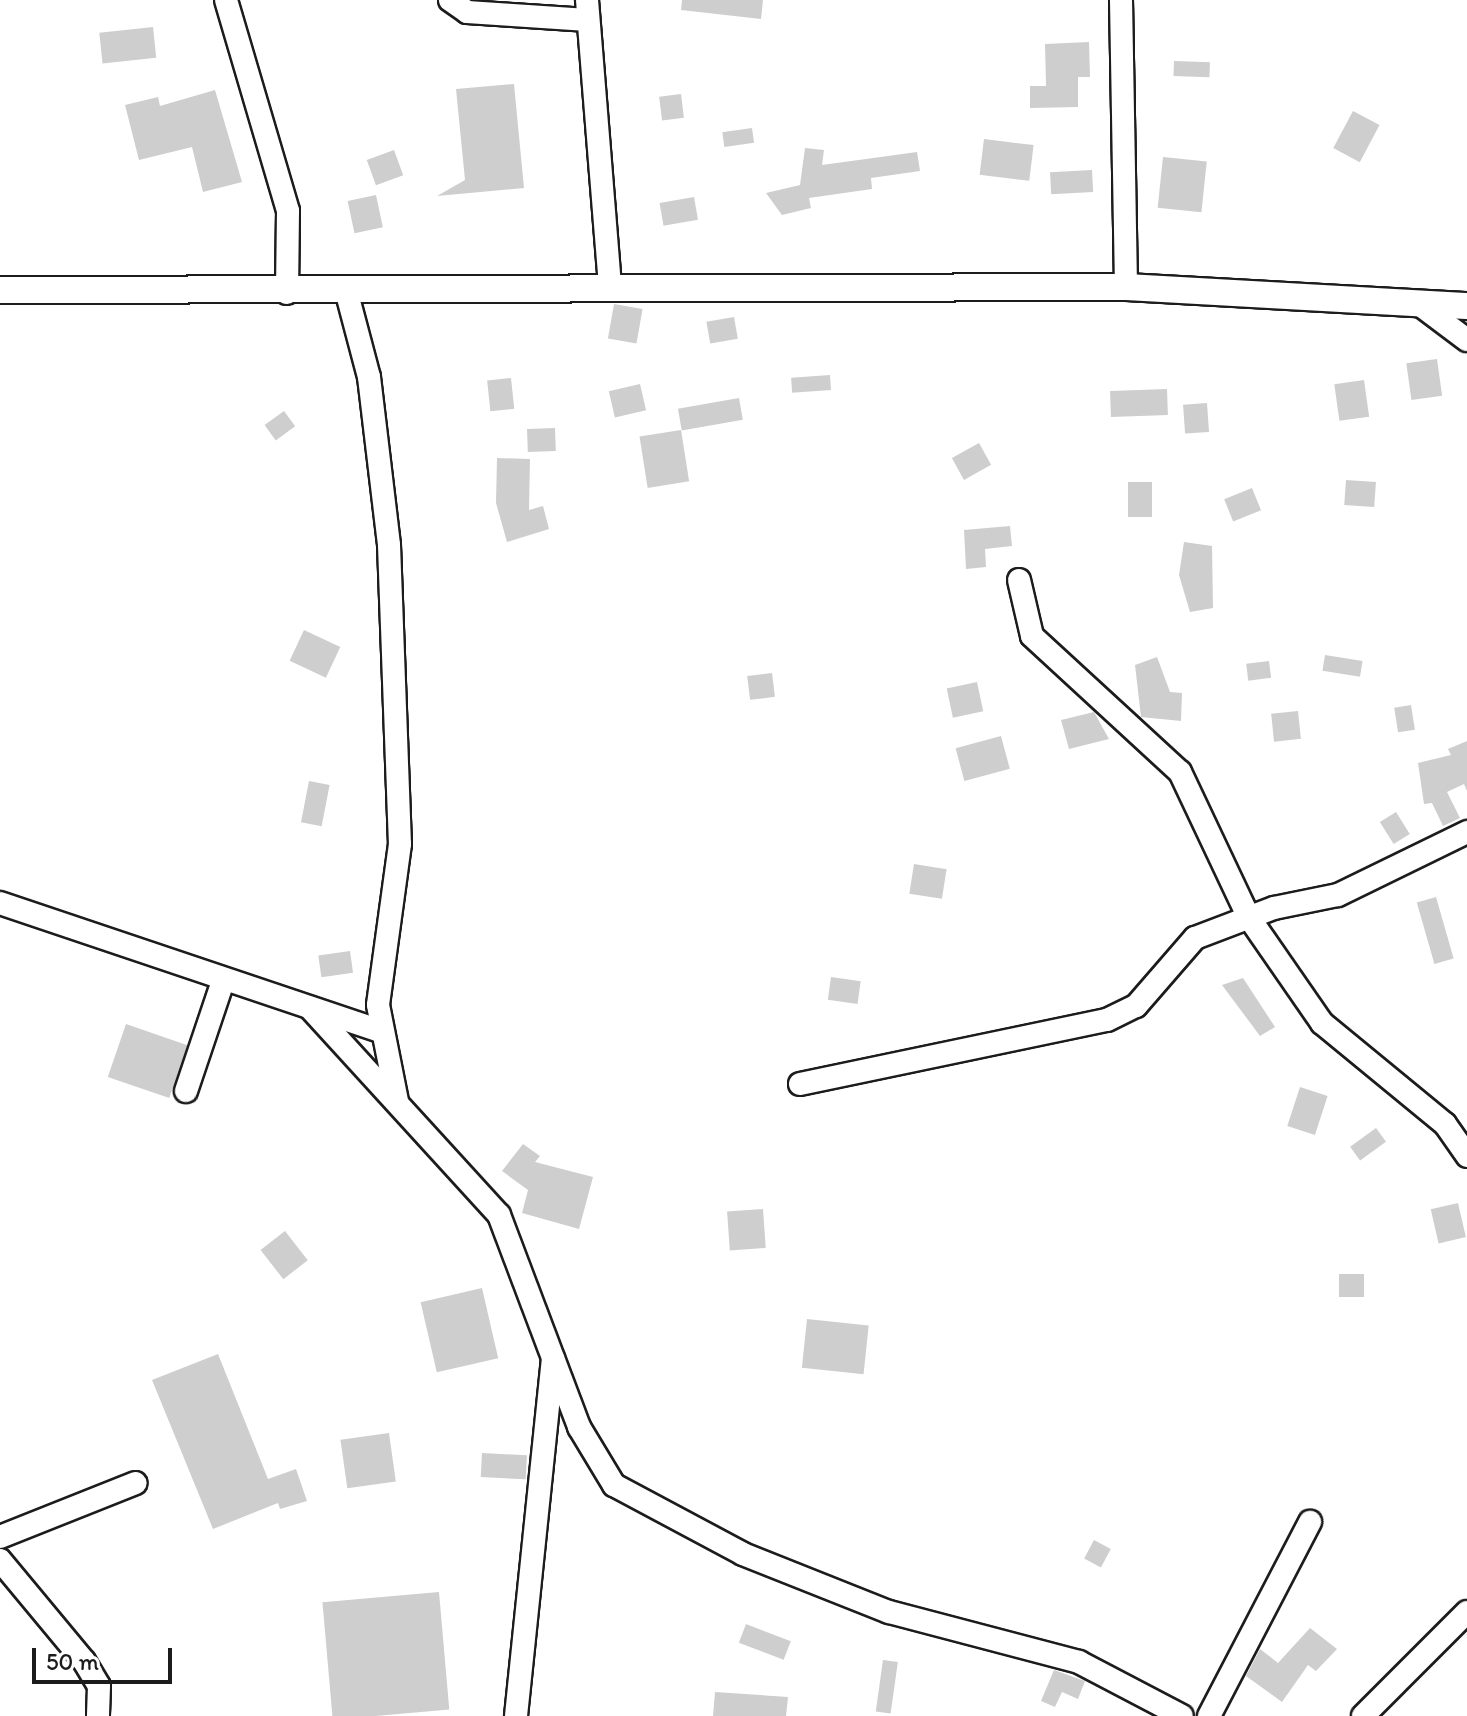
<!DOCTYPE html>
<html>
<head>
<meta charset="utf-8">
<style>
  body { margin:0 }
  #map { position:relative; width:1467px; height:1716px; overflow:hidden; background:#fff; font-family:Itim,sans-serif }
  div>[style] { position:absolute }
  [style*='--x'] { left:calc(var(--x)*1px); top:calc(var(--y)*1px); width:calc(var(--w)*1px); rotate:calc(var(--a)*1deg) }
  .building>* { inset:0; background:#cecece; transform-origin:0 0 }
  .roads { filter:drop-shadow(2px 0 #1c1c1c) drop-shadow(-2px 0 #1c1c1c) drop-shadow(0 2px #1c1c1c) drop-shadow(0 -2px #1c1c1c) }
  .minor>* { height:22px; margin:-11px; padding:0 11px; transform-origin:11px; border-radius:11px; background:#fff }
  .tertiary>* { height:26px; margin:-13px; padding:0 13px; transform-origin:13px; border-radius:13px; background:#fff }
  span { translate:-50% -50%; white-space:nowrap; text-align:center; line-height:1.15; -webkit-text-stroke:6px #fff; paint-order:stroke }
  .scale { position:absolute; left:32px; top:1648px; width:140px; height:36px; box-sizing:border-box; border:4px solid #1c1c1c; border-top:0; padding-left:10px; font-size:24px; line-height:28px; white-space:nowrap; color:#1c1c1c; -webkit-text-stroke:6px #fff; paint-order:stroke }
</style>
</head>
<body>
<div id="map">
  <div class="building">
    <div style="clip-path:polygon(682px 0,763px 0,761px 19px,681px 10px)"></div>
    <div style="left:153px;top:27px;width:31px;height:54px;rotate:84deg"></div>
    <div style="clip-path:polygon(1089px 42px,1090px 77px,1078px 77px,1078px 107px,1030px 108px,1030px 86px,1046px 86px,1045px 44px)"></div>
    <div style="left:1174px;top:61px;width:36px;height:15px;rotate:2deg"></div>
    <div style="clip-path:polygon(514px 84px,524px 188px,437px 196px,465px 180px,456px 89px)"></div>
    <div style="clip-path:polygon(215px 90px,242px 182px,203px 192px,192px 147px,139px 160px,125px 105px,158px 97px,160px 106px)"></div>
    <div style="left:681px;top:94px;width:24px;height:22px;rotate:83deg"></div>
    <div style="left:1353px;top:111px;width:30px;height:42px;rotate:28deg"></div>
    <div style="left:752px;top:128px;width:15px;height:30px;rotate:82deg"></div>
    <div style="left:984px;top:139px;width:50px;height:36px;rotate:7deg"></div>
    <div style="clip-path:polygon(805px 148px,824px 150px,822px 165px,917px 152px,920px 171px,871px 178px,872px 189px,809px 198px,811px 208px,782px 215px,766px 193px,800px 185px)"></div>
    <div style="left:394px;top:150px;width:27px;height:29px;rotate:70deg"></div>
    <div style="left:1163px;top:157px;width:44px;height:51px;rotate:6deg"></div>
    <div style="left:1092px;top:170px;width:22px;height:42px;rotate:87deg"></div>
    <div style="left:376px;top:195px;width:33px;height:29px;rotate:78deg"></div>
    <div style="left:694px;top:197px;width:23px;height:35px;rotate:80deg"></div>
    <div style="left:614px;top:304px;width:29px;height:35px;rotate:10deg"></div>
    <div style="left:734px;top:317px;width:22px;height:28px;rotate:80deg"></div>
    <div style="left:1437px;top:359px;width:37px;height:31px;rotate:82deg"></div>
    <div style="left:830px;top:375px;width:15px;height:39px;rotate:86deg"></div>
    <div style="left:511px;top:378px;width:31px;height:24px;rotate:84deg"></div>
    <div style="left:1364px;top:380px;width:37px;height:30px;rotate:82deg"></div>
    <div style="left:640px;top:384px;width:27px;height:32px;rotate:77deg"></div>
    <div style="left:1167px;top:389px;width:26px;height:57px;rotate:88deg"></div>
    <div style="left:739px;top:398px;width:22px;height:62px;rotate:80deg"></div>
    <div style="left:1207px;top:403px;width:29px;height:24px;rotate:86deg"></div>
    <div style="left:284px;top:411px;width:19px;height:24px;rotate:54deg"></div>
    <div style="left:555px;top:428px;width:23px;height:28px;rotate:88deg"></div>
    <div style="left:681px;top:430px;width:52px;height:42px;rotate:81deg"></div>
    <div style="left:979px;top:443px;width:25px;height:31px;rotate:61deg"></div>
    <div style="clip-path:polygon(497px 458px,530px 459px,529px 510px,543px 506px,549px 529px,507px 542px,496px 503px)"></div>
    <div style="left:1346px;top:480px;width:30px;height:25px;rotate:4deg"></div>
    <div style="left:1128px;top:482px;width:24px;height:35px"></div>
    <div style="left:1252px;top:488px;width:24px;height:30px;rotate:68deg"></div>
    <div style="clip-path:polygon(1010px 526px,1012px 546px,985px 549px,986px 567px,966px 569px,964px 530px)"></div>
    <div style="clip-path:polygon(1184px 542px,1212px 546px,1213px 608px,1190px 612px,1179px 575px)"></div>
    <div style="left:304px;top:630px;width:40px;height:34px;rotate:25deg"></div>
    <div style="left:1325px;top:655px;width:38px;height:16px;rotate:9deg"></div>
    <div style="clip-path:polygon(1157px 657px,1170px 692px,1182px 693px,1181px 721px,1141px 717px,1135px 665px)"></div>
    <div style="left:1269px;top:661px;width:17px;height:23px;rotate:83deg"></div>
    <div style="left:772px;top:673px;width:24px;height:25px;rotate:83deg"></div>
    <div style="left:977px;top:682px;width:30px;height:31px;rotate:78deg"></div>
    <div style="left:1411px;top:705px;width:25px;height:17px;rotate:81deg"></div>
    <div style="left:1298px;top:711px;width:28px;height:27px;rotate:84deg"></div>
    <div style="clip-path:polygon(1094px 712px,1109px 739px,1069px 749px,1061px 720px)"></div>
    <div style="left:1001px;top:736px;width:34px;height:47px;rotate:75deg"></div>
    <div style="clip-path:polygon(1467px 741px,1467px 791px,1464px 784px,1447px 792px,1460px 818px,1443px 826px,1432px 803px,1424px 804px,1418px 763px,1451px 755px,1448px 749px)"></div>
    <div style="left:309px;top:781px;width:21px;height:42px;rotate:11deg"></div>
    <div style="left:1396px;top:812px;width:26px;height:19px;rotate:58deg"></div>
    <div style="left:914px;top:864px;width:33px;height:30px;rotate:9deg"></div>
    <div style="left:1436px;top:897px;width:64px;height:20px;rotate:74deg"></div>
    <div style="left:350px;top:951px;width:22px;height:32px;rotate:82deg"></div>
    <div style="left:831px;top:977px;width:30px;height:23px;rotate:8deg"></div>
    <div style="clip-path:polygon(1243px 978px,1275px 1027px,1260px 1036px,1222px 985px)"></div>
    <div style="left:126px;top:1024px;width:65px;height:56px;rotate:19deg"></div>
    <div style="left:1300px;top:1087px;width:29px;height:41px;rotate:18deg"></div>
    <div style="left:1376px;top:1128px;width:17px;height:32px;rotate:54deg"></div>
    <div style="clip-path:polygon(523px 1144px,540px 1156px,535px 1162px,593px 1177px,579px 1229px,522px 1213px,528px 1190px,502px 1171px)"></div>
    <div style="left:1458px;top:1203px;width:35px;height:28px;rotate:77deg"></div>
    <div style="left:763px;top:1209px;width:39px;height:36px;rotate:86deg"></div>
    <div style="left:285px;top:1231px;width:37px;height:31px;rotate:52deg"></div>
    <div style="left:1339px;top:1274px;width:25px;height:23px"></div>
    <div style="left:482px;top:1288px;width:72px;height:63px;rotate:77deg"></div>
    <div style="left:807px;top:1319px;width:62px;height:49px;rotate:6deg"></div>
    <div style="clip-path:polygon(218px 1354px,268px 1479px,296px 1469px,307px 1501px,280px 1509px,278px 1503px,213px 1529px,152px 1380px)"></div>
    <div style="left:389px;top:1433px;width:49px;height:49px;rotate:82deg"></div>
    <div style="left:482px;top:1453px;width:45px;height:24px;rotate:3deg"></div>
    <div style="left:1094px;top:1540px;width:19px;height:21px;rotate:28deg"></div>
    <div style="left:439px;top:1592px;width:118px;height:117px;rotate:85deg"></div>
    <div style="left:746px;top:1624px;width:48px;height:20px;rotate:21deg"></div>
    <div style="clip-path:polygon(1310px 1628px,1337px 1649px,1316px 1671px,1308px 1665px,1282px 1702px,1246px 1676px,1260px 1649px,1278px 1663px)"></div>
    <div style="left:883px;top:1660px;width:15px;height:52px;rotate:8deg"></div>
    <div style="clip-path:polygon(1054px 1670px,1085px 1681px,1078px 1699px,1062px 1692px,1055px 1707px,1041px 1701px)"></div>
    <div style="clip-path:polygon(715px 1692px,788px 1697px,786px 1716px,713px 1716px)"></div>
  </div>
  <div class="roads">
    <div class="minor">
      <div style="--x:226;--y:0;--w:220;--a:73.6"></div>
      <div style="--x:288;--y:211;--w:82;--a:90.7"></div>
      <div style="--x:450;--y:0;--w:21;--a:35"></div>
      <div style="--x:467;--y:12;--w:121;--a:3.8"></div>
      <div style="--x:587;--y:0;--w:289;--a:85.4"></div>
      <div style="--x:1121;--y:0;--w:287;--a:89"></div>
      <div style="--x:346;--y:290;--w:90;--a:75.2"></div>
      <div style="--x:369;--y:377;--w:169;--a:83.2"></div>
      <div style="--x:389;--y:545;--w:299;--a:87.9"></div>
      <div style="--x:400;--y:844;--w:162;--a:97.8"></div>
      <div style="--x:378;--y:1005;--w:98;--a:78.8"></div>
      <div style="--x:1419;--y:304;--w:60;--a:36.9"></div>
      <div style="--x:1019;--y:580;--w:57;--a:76.9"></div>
      <div style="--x:1032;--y:636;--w:201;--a:42.6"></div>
      <div style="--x:1180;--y:772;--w:159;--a:64.7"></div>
      <div style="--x:1248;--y:916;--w:130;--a:55.3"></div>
      <div style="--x:1322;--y:1023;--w:159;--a:39.4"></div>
      <div style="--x:1445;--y:1124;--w:39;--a:55"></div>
      <div style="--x:0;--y:903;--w:402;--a:18.6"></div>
      <div style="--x:310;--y:1008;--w:280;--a:47.6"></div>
      <div style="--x:499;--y:1215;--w:227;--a:69.3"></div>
      <div style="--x:579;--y:1427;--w:68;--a:58.9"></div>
      <div style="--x:614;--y:1485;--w:146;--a:28.1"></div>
      <div style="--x:743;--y:1554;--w:157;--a:21.7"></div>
      <div style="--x:889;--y:1612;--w:196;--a:14.7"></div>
      <div style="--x:1079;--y:1662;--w:116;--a:27.7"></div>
      <div style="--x:800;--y:1084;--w:314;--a:-11.8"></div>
      <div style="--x:1107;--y:1020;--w:32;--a:-26"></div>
      <div style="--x:1136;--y:1006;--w:90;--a:-49.1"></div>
      <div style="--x:1195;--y:938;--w:85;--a:-20.8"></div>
      <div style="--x:1274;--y:908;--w:65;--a:-11.5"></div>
      <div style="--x:1338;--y:895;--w:144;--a:-26"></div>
      <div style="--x:186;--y:1091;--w:116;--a:-71.4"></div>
      <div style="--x:0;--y:1537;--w:146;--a:-21.7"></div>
      <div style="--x:0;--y:1560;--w:131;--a:50.3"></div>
      <div style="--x:84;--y:1661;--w:29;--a:59"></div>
      <div style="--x:99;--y:1686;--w:30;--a:92"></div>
      <div style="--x:516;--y:1716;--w:359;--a:-84.1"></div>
      <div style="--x:1209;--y:1716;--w:219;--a:-62.5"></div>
      <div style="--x:1363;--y:1716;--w:147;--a:-45"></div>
    </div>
    <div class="tertiary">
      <div style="--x:0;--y:290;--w:1126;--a:-0.15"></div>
      <div style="--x:1126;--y:287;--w:342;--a:3.2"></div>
    </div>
  </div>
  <div class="scale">50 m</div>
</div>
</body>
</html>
